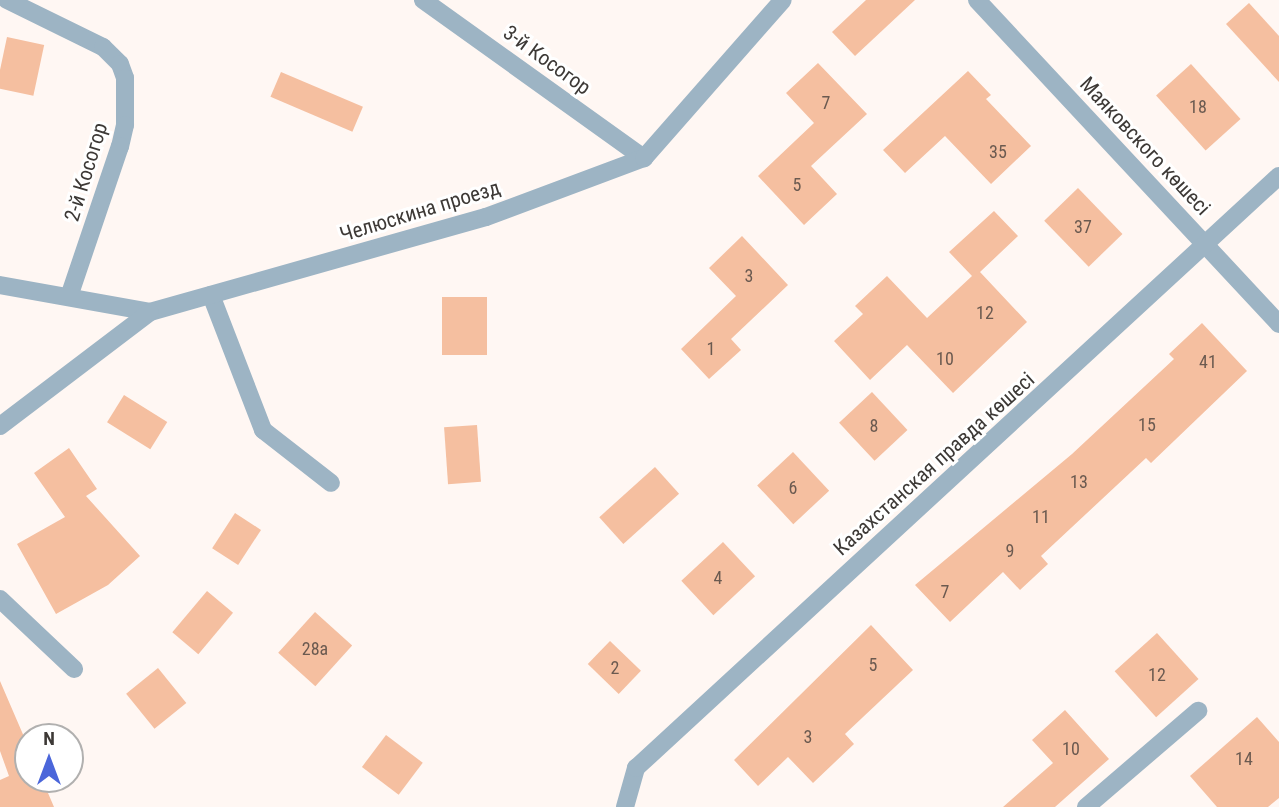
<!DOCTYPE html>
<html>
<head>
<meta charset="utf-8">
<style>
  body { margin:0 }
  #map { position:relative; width:1279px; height:807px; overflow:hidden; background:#fff7f3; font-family:"Roboto Condensed",sans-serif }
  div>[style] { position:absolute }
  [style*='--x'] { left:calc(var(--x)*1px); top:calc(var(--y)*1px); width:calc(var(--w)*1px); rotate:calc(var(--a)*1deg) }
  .building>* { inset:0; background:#f5bfa0; transform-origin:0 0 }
  .service>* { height:18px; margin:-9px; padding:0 9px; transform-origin:9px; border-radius:9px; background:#9db4c4 }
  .minor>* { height:18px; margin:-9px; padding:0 9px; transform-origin:9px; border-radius:9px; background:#9db4c4 }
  span { translate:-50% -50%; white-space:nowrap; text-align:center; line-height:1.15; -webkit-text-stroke:6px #fff; paint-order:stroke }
  .number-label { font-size:18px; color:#6b5a50 }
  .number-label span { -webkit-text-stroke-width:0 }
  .street-label { font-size:21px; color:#3d3936 }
  .north { position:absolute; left:14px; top:723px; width:70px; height:70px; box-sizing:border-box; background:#fff; border:2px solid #b1b0af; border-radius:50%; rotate:0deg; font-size:19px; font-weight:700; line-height:28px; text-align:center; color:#3d3936 }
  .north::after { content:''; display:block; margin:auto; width:24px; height:32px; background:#4b66da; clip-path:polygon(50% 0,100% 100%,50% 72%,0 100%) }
</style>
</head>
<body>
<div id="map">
  <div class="building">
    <div style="clip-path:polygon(866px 0,915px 0,855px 56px,832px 32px)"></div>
    <div style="clip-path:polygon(1249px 3px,1279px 36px,1279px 82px,1226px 24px)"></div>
    <div style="left:7px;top:37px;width:38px;height:52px;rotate:12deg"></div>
    <div style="clip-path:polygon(818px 63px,867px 114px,811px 166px,837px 194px,804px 225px,758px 176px,814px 123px,786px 93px)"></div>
    <div style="left:1191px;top:64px;width:74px;height:47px;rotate:48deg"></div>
    <div style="clip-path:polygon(968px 71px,991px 95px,986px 99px,1031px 146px,991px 184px,945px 136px,905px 173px,883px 150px)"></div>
    <div style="left:281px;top:72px;width:89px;height:27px;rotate:23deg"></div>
    <div style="left:1078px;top:188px;width:64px;height:47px;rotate:46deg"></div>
    <div style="clip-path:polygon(994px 211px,1018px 236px,980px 272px,1027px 322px,953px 393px,907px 345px,870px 380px,834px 341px,863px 314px,855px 306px,887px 276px,927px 318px,972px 276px,949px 252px)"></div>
    <div style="clip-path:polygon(742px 236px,788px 285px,731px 339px,741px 350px,709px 379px,681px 349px,736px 296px,709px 268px)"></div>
    <div style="left:442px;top:297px;width:45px;height:58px"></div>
    <div style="clip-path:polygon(1202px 323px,1247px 371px,1151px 463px,1146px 458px,1041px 556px,1048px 564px,1020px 590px,1003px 572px,950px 622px,915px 585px,1072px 454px,1174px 359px,1169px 354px)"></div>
    <div style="left:872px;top:392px;width:52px;height:45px;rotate:47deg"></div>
    <div style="left:124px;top:395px;width:51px;height:32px;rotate:32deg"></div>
    <div style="left:477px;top:425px;width:57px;height:33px;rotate:86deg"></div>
    <div style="clip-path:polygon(69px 448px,97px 489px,86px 496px,140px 556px,108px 585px,56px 614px,17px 544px,65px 517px,34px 473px)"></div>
    <div style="left:793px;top:452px;width:53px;height:49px;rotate:47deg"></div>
    <div style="left:655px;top:467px;width:36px;height:75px;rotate:48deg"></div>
    <div style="left:235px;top:513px;width:31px;height:42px;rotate:33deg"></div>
    <div style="left:723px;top:542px;width:47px;height:57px;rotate:47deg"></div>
    <div style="left:207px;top:591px;width:34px;height:54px;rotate:40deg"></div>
    <div style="left:315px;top:612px;width:50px;height:55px;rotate:42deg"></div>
    <div style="clip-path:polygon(871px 625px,913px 670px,845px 734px,854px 744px,813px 783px,788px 757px,758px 786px,734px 760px)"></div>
    <div style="left:1157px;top:633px;width:62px;height:57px;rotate:48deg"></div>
    <div style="left:610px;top:641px;width:43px;height:32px;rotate:44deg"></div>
    <div style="left:158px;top:668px;width:45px;height:41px;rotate:51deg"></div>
    <div style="clip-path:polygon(0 681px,28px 746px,28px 779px,42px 779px,54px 807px,0 807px,0 780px,9px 776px,0 751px)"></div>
    <div style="clip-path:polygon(1065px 710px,1109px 759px,1055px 807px,1003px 807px,1053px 763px,1032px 740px)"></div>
    <div style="clip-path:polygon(1257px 717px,1279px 742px,1279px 798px,1268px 807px,1217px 807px,1190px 776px)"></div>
    <div style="left:386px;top:735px;width:46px;height:40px;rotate:37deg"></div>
  </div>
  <div class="service">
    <div style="--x:211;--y:295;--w:145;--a:68.9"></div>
    <div style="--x:263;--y:430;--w:86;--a:37.9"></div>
    <div style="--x:0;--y:599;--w:102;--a:43.4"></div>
    <div style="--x:1086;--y:807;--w:148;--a:-40.6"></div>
  </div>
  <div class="minor">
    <div style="--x:7;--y:0;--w:107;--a:26.1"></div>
    <div style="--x:103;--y:47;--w:24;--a:45"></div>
    <div style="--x:120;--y:64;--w:15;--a:70"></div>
    <div style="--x:125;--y:78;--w:47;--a:90"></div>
    <div style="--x:125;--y:125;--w:22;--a:103"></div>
    <div style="--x:120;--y:146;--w:159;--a:108.7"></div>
    <div style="--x:423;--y:0;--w:272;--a:35.6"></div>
    <div style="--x:977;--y:0;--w:443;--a:47"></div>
    <div style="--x:0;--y:285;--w:152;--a:10.2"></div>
    <div style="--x:150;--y:312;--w:349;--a:-15.8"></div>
    <div style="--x:486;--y:217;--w:169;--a:-20.5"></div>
    <div style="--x:644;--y:158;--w:210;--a:-48.7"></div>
    <div style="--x:0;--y:426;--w:188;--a:-37.2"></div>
    <div style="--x:625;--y:807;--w:41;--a:-74.2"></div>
    <div style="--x:636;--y:768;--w:874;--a:-42.64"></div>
  </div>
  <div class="number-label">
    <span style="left:826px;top:103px">7</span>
    <span style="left:1198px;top:107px">18</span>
    <span style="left:998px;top:152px">35</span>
    <span style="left:797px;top:185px">5</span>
    <span style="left:1083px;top:227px">37</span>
    <span style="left:749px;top:276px">3</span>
    <span style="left:985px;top:313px">12</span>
    <span style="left:711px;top:349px">1</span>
    <span style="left:945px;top:359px">10</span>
    <span style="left:1208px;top:362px">41</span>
    <span style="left:1147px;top:425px">15</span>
    <span style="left:874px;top:426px">8</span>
    <span style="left:1079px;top:482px">13</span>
    <span style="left:793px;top:488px">6</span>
    <span style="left:1041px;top:517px">11</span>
    <span style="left:1010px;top:551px">9</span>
    <span style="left:718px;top:578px">4</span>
    <span style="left:945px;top:592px">7</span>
    <span style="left:315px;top:649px">28а</span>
    <span style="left:873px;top:665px">5</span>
    <span style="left:615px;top:668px">2</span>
    <span style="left:1157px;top:675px">12</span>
    <span style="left:808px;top:737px">3</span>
    <span style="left:1071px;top:749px">10</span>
    <span style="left:1244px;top:759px">14</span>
  </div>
  <div class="street-label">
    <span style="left:547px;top:60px;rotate:36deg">3-й Косогор</span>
    <span style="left:1145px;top:146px;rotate:47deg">Маяковского көшесі</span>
    <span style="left:86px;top:172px;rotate:-73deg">2-й Косогор</span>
    <span style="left:420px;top:211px;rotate:-17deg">Челюскина проезд</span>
    <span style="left:934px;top:464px;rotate:-42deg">Казахстанская правда көшесі</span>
  </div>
  <div class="north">N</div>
</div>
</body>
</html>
